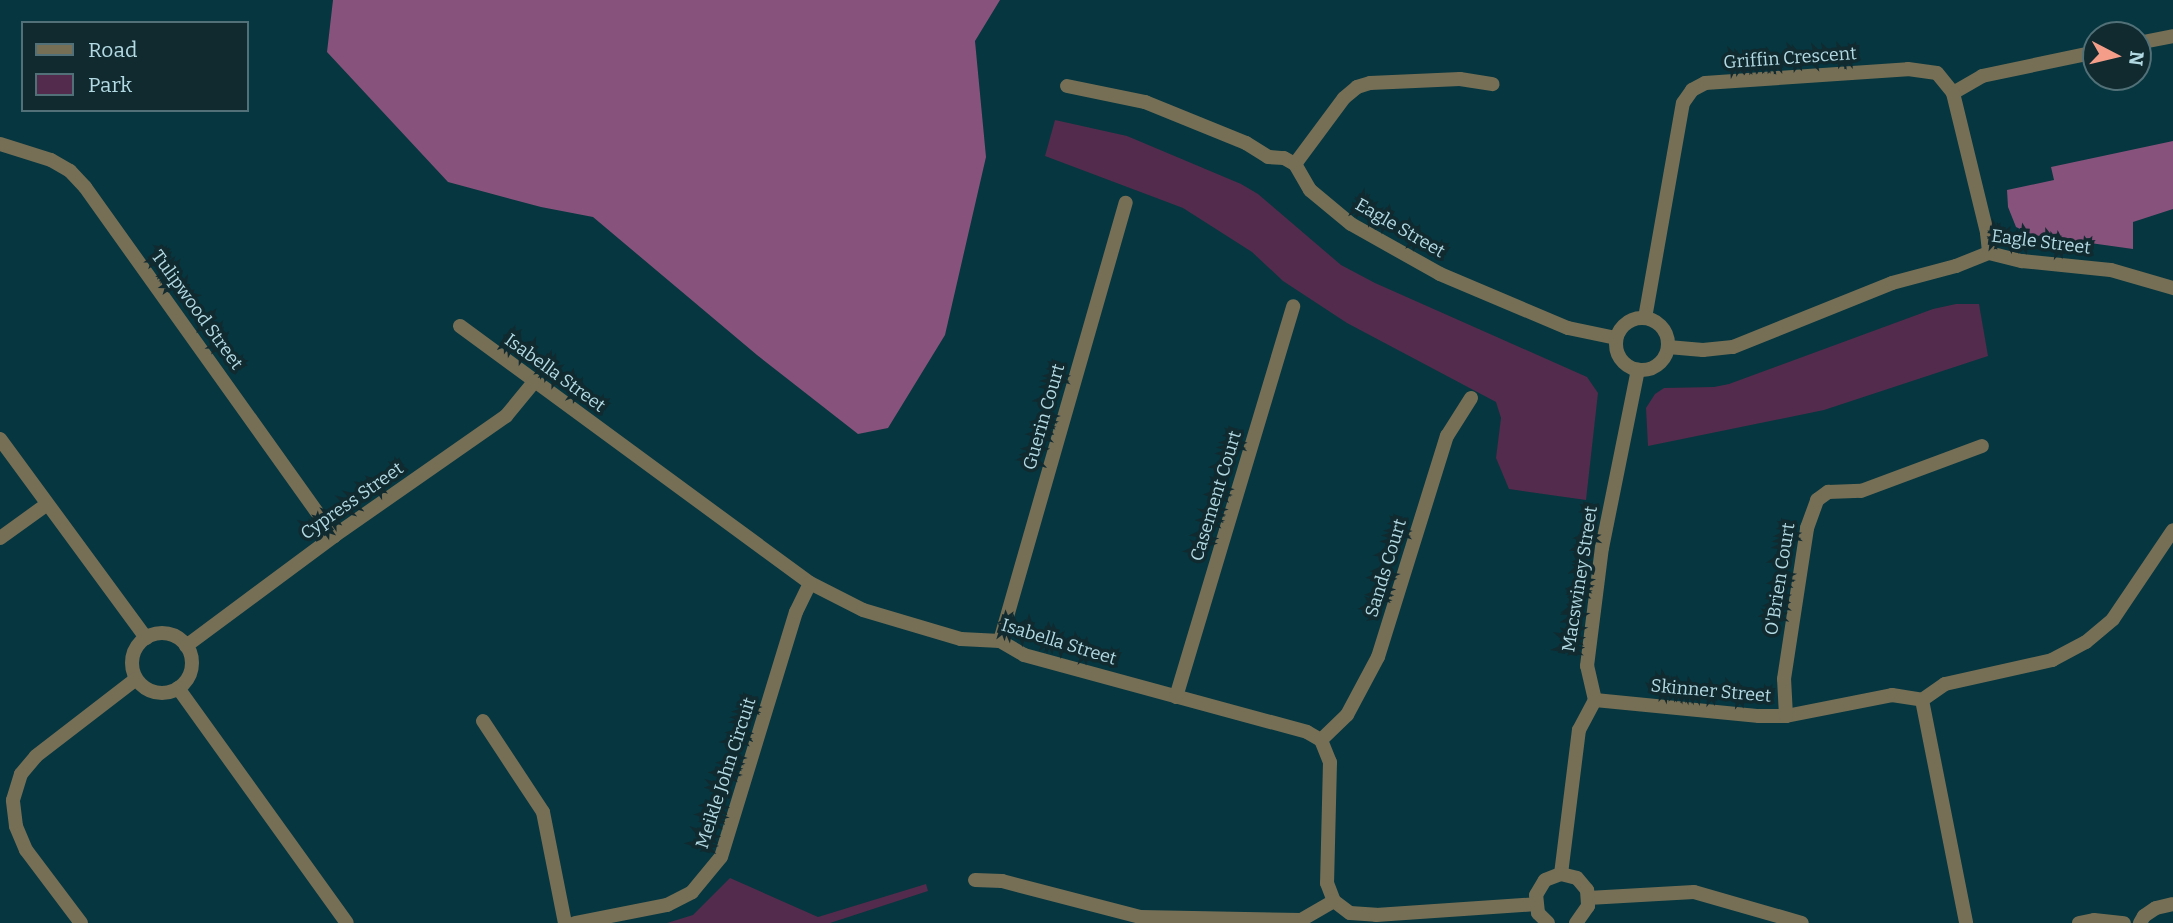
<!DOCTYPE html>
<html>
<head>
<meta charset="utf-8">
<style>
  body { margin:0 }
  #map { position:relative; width:2173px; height:923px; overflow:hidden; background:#06363f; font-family:Bitter,serif }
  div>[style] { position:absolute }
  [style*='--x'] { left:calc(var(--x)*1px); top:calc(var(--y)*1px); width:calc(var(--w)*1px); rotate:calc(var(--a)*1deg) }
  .green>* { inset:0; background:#532b4c }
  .forest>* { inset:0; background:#87527c }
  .street>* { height:14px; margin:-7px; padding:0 7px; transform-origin:7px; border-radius:7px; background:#766f56 }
  .street>.ring { margin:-7px; padding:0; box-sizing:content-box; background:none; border:14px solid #766f56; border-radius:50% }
  span { translate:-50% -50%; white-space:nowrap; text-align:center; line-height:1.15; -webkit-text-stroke:7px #102a30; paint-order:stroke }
  .street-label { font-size:18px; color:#b3d9e2 }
  .legend { position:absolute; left:21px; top:21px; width:228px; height:91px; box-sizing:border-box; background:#102a30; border:2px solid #517077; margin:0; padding:9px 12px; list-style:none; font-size:21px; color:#b3d9e2 }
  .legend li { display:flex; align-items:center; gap:14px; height:35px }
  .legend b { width:35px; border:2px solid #517077 }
  .north { position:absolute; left:2082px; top:21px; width:70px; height:70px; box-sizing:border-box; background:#102a30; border:2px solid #517077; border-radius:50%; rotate:97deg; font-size:19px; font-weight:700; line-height:28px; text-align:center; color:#b3d9e2 }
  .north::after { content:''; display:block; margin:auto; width:24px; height:32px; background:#f49e89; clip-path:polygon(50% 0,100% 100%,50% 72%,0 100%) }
</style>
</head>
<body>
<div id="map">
  <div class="green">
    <div style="clip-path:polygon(1055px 120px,1127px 136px,1241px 184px,1258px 194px,1341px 265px,1375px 283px,1587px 377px,1598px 393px,1586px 500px,1509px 489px,1496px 458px,1501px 418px,1496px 402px,1347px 323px,1283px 281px,1252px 252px,1183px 208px,1045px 156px)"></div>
    <div style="clip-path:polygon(1956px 304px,1979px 304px,1988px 356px,1824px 410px,1648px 446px,1646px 408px,1655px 394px,1664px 388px,1714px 387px,1729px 384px,1933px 309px)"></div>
    <div style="clip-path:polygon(730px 878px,818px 917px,926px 884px,928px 891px,830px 923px,667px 923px,693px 915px)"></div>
  </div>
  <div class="forest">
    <div style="clip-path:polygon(333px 0,1000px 0,975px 41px,986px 157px,945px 335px,888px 428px,858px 434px,757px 355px,593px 217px,541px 207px,448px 182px,327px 52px)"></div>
    <div style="clip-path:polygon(2173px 141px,2173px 209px,2133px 222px,2133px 249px,2033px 235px,2016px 227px,2008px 207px,2007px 190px,2054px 180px,2051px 167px)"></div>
  </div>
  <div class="street">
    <div style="--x:2138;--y:43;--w:36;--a:-11"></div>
    <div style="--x:1067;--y:86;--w:80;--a:11.6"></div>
    <div style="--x:1145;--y:102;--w:109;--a:22.1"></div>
    <div style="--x:1246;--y:143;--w:26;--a:32"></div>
    <div style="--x:1268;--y:157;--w:16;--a:4"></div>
    <div style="--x:1284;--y:158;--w:13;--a:29"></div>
    <div style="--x:1295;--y:164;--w:30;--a:60"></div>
    <div style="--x:1310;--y:190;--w:53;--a:39.7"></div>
    <div style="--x:1351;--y:224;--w:102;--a:29.3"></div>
    <div style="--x:1440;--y:274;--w:139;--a:22.9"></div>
    <div style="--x:1568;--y:328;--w:49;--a:11.8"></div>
    <div style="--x:1953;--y:93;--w:34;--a:-30"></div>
    <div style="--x:1982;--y:76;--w:116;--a:-11.9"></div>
    <div style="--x:0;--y:144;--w:53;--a:17.4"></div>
    <div style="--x:51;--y:160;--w:22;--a:30"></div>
    <div style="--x:70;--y:171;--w:22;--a:47"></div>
    <div style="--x:85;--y:187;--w:429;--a:54.5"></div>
    <div style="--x:1295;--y:164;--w:82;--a:-53.4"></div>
    <div style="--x:1344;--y:98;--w:17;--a:-40"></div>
    <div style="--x:1357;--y:87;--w:14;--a:-17"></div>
    <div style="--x:1370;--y:83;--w:90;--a:-2.5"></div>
    <div style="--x:1460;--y:79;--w:33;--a:9"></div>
    <div style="--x:1645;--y:318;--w:218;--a:-80"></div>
    <div style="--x:1683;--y:103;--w:16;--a:-55"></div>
    <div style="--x:1692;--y:90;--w:15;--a:-28"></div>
    <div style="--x:1705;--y:83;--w:203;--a:-3.9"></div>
    <div style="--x:1908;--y:69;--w:29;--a:8"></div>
    <div style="--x:1937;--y:73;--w:26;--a:51"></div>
    <div style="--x:1953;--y:93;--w:144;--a:76.3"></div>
    <div style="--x:1987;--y:233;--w:20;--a:84"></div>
    <div class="ring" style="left:1616px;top:318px;width:38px;height:38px"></div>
    <div style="--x:460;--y:326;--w:434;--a:36.3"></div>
    <div style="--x:810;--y:583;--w:59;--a:27"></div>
    <div style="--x:863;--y:610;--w:102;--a:16.5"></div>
    <div style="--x:961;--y:639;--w:39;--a:3"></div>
    <div style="--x:1000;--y:641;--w:28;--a:30"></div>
    <div style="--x:1024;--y:655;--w:293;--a:15.2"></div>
    <div style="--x:1307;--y:732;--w:16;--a:30"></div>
    <div style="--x:1321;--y:740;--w:24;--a:68"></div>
    <div style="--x:1330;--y:762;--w:121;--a:91.4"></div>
    <div style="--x:1327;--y:883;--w:19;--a:69"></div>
    <div style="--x:1334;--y:901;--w:20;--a:37"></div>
    <div style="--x:1350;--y:913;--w:26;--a:4"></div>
    <div style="--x:1376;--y:915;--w:160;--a:-3.9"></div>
    <div style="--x:1668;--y:347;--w:35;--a:5"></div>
    <div style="--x:1703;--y:350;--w:30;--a:-6"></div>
    <div style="--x:1733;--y:347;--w:171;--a:-21.9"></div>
    <div style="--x:1892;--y:283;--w:66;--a:-14.9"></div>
    <div style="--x:1956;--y:266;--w:35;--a:-22"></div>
    <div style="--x:1989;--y:253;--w:34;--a:14"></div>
    <div style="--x:2022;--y:261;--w:89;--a:5.8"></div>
    <div style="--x:2111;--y:270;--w:65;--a:16.2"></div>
    <div style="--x:0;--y:439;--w:247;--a:53.7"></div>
    <div style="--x:0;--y:538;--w:57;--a:-35.7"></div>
    <div class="ring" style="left:132px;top:633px;width:46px;height:46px"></div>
    <div style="--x:1000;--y:641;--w:456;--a:-74"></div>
    <div style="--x:186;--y:646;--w:184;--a:-36.6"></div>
    <div style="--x:334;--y:536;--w:210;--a:-34.9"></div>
    <div style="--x:506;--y:416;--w:44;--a:-50.5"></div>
    <div style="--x:178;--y:688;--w:289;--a:54.3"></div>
    <div style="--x:1176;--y:697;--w:408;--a:-73.3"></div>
    <div style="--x:1595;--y:700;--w:165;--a:5.6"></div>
    <div style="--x:1759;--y:716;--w:27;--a:0"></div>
    <div style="--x:1786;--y:716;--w:108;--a:-11.2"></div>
    <div style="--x:1892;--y:695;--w:30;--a:9"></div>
    <div style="--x:1922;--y:700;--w:28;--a:-35"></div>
    <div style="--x:1945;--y:684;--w:110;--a:-12.6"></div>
    <div style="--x:2052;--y:660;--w:38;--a:-28"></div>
    <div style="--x:2086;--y:642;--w:35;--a:-40"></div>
    <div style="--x:2113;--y:619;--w:107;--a:-56"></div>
    <div style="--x:1922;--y:700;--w:227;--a:78.8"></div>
    <div style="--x:1786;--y:716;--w:37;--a:-93"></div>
    <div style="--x:1784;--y:679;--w:153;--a:-81.3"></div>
    <div style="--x:1807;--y:528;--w:30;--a:-70"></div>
    <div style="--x:1817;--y:500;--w:14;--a:-36"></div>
    <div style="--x:1828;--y:492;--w:33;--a:-2"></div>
    <div style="--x:1861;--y:491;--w:129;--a:-20.4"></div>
    <div style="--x:483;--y:721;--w:109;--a:56.6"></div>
    <div style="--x:543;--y:812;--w:113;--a:78.8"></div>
    <div style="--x:1321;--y:740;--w:36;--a:-44"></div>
    <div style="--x:1347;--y:715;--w:66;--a:-61.9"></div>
    <div style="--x:1378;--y:657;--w:232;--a:-72.7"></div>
    <div style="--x:1447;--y:436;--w:45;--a:-57.7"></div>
    <div style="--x:1561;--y:874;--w:145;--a:-82.9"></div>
    <div style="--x:1579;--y:730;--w:34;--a:-62"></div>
    <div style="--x:1595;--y:700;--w:35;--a:-103"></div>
    <div style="--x:1587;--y:666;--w:119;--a:-82.8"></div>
    <div style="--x:1602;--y:548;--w:182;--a:-78.6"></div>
    <div style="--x:975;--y:880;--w:27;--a:2"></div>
    <div style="--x:1002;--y:881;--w:143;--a:14.6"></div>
    <div style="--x:1140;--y:917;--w:161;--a:1.1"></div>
    <div style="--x:1301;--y:920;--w:38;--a:-30"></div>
    <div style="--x:1588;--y:898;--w:106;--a:-3.2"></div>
    <div style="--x:1694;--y:892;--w:112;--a:16"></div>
    <div style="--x:81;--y:923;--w:91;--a:-127"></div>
    <div style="--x:26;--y:850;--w:26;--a:-113"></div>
    <div style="--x:16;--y:826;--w:26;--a:-97"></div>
    <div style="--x:13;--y:800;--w:27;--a:-73"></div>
    <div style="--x:21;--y:774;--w:23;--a:-50"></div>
    <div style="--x:36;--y:756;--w:126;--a:-37.6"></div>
    <div style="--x:575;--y:923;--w:94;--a:-11.1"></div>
    <div style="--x:667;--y:905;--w:28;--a:-27"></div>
    <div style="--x:692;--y:892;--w:45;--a:-50.4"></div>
    <div style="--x:721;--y:857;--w:256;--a:-73"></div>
    <div style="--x:796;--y:612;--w:32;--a:-64"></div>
    <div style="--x:1548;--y:923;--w:14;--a:-135"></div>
    <div style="--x:1538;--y:913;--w:18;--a:-96"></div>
    <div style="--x:1536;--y:895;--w:17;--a:-59"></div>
    <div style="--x:1545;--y:880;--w:17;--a:-21"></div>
    <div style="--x:1561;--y:874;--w:16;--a:14"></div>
    <div style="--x:1577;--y:878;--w:16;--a:50"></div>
    <div style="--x:1587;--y:890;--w:16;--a:86"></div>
    <div style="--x:1588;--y:906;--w:21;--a:125"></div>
    <div style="--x:2079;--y:923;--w:15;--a:-11"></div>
    <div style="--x:2094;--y:920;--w:30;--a:6"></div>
    <div style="--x:2140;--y:923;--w:8;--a:-60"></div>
    <div style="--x:2144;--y:916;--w:14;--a:-34"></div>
    <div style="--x:2156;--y:908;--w:17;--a:-13"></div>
  </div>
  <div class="street-label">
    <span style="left:1790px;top:58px;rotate:-4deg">Griffin Crescent</span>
    <span style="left:1400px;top:228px;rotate:30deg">Eagle Street</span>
    <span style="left:2041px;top:242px;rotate:7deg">Eagle Street</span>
    <span style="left:197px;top:310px;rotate:54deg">Tulipwood Street</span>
    <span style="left:555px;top:373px;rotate:36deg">Isabella Street</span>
    <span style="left:1044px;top:417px;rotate:-74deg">Guerin Court</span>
    <span style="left:1216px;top:496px;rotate:-73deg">Casement Court</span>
    <span style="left:352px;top:501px;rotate:-35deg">Cypress Street</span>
    <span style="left:1386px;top:568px;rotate:-73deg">Sands Court</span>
    <span style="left:1580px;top:579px;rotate:-81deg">Macswiney Street</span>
    <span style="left:1780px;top:579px;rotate:-81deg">O'Brien Court</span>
    <span style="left:1059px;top:642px;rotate:17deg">Isabella Street</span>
    <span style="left:1711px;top:691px;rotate:5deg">Skinner Street</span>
    <span style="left:726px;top:773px;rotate:-72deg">Meikle John Circuit</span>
  </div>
  <ul class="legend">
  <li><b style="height:9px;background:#766f56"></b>Road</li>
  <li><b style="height:19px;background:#532b4c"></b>Park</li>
  </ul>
  <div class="north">N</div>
</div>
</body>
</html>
